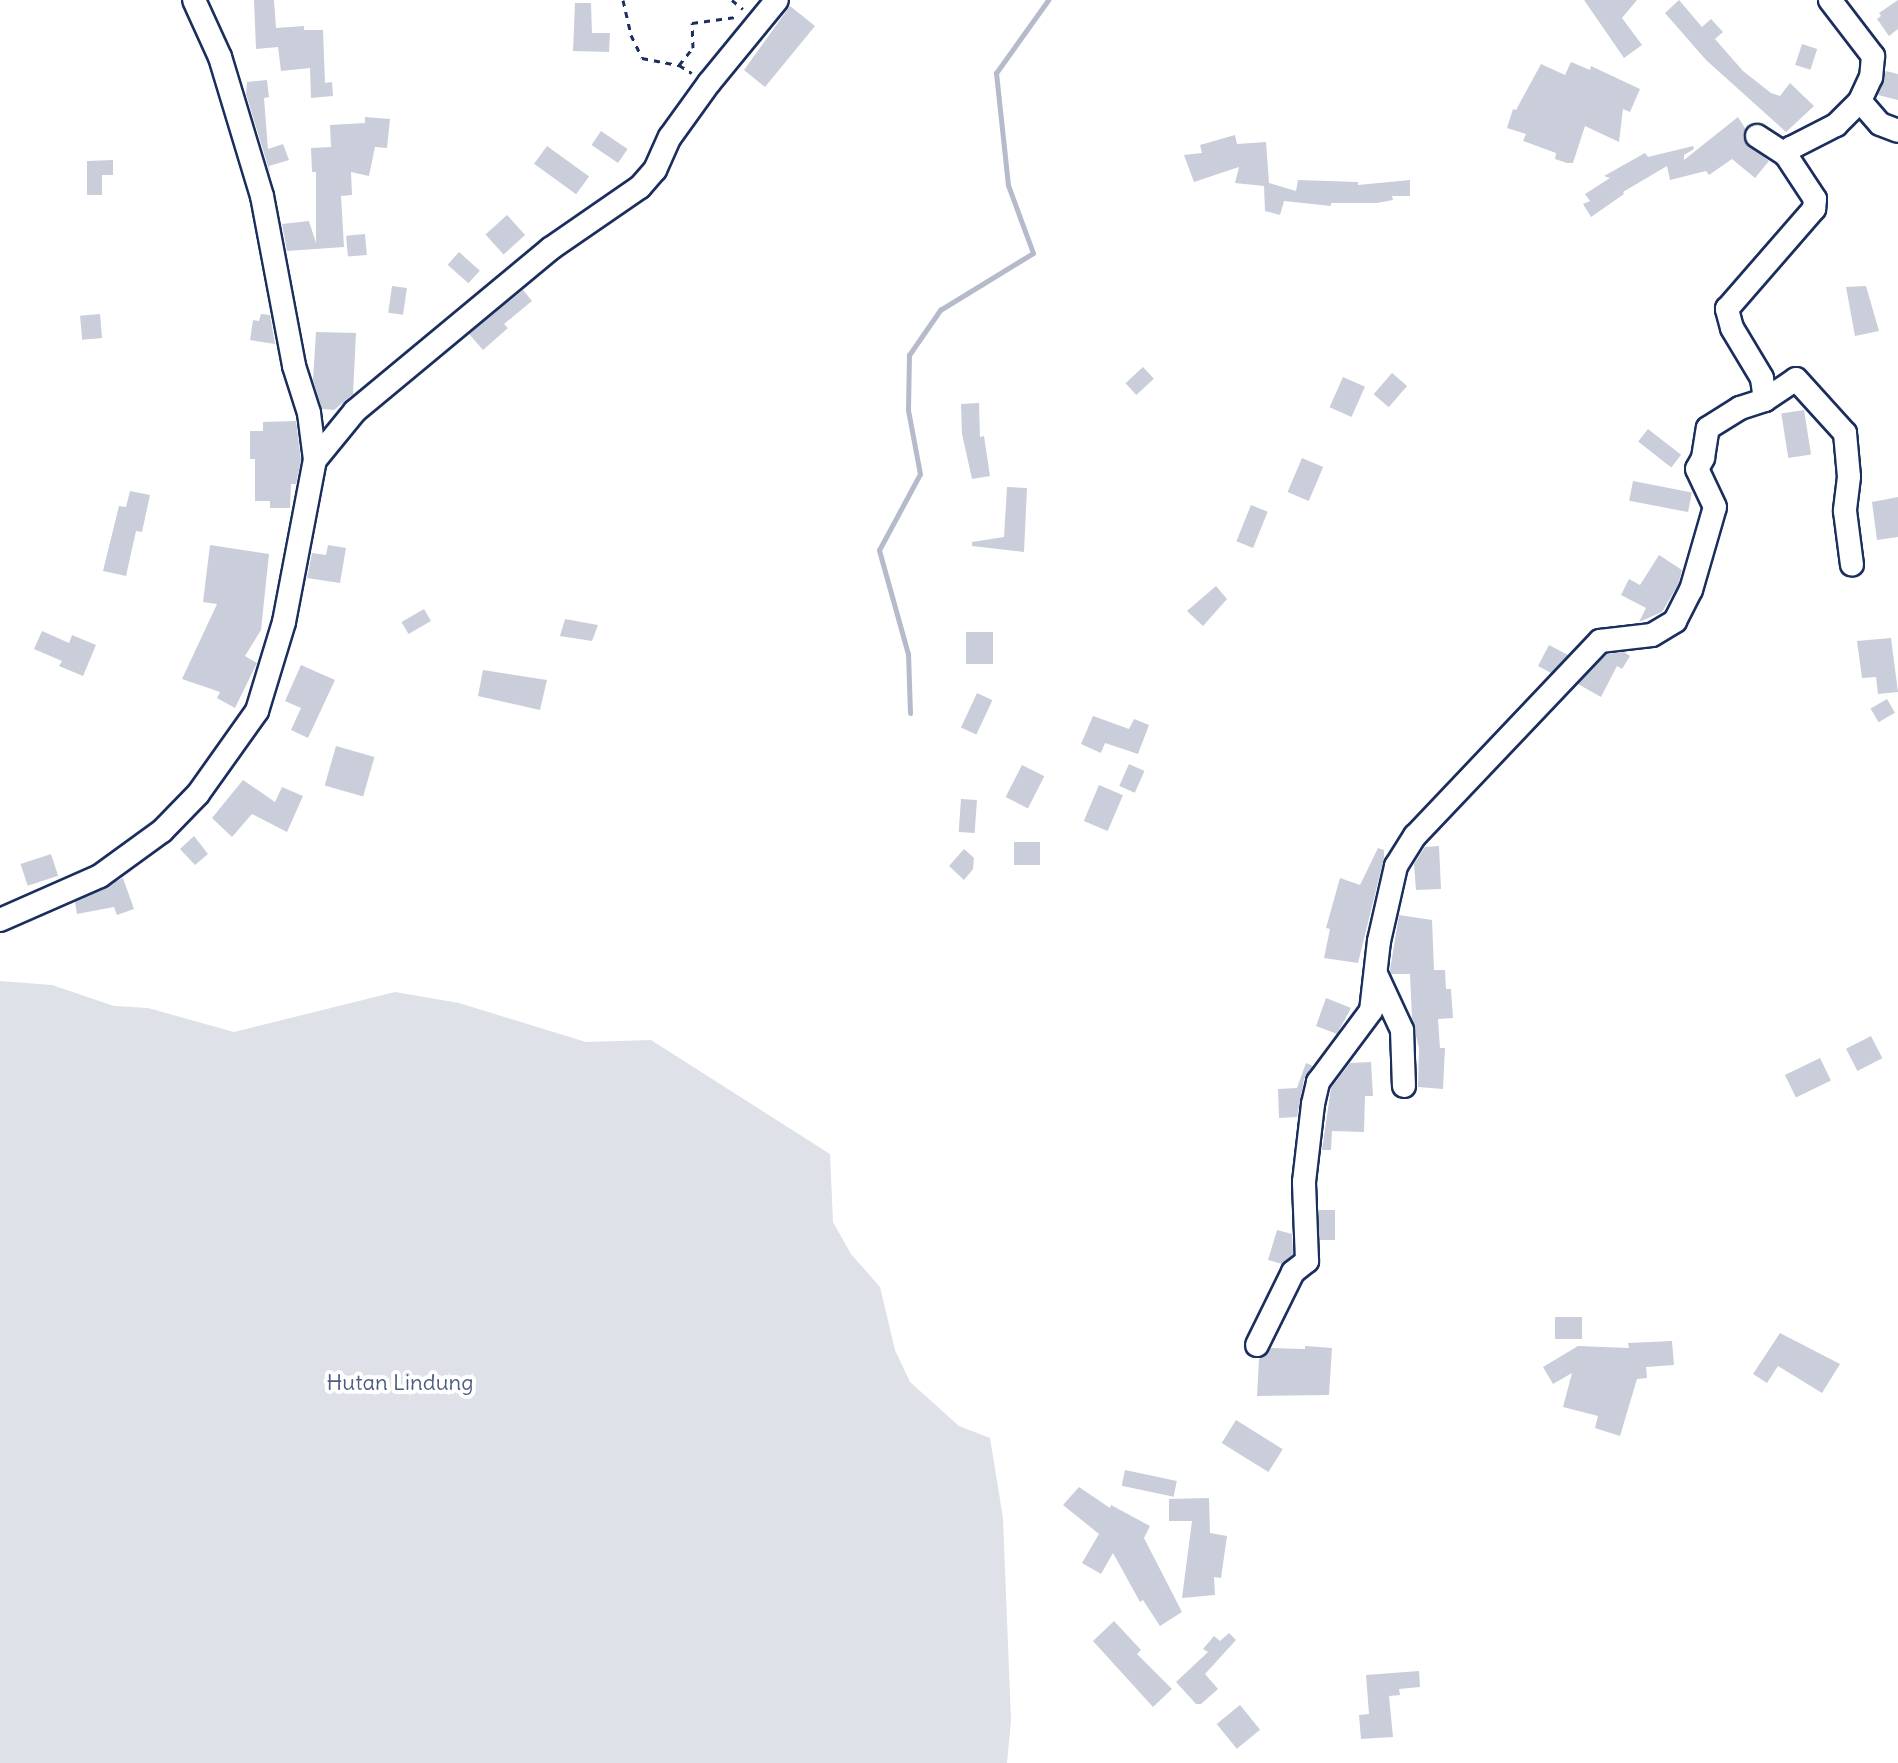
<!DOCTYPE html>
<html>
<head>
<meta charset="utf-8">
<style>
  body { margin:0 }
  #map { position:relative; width:1898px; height:1763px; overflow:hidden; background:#fff; font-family:Delius,sans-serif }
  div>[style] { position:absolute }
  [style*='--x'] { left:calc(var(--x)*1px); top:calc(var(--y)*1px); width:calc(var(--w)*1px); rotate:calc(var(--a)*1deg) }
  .green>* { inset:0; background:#dee1e7 }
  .stream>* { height:5px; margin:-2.5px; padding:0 2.5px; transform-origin:2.5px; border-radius:2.5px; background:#b5bbca }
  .building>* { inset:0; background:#caceda; transform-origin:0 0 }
  .path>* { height:3px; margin-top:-1.5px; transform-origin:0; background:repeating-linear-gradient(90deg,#1b2f5e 0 6px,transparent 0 12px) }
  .roads { filter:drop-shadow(2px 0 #1b2f5e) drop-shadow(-2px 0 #1b2f5e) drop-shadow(0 2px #1b2f5e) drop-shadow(0 -2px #1b2f5e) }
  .minor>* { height:22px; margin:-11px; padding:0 11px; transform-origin:11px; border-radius:11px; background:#fff }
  span { translate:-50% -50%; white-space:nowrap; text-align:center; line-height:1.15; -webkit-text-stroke:8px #fff; paint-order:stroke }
  .park-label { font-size:22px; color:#4c5c80 }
</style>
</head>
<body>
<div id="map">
  <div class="green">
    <div style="clip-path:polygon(0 981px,52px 985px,114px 1006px,148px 1008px,234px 1032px,395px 992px,459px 1003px,586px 1042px,651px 1040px,830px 1154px,833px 1222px,851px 1254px,880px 1287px,895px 1350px,910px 1382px,959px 1426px,990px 1438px,1003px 1518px,1011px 1721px,1007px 1763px,0 1763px)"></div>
  </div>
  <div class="stream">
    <div style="--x:910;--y:713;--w:59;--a:-91.9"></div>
    <div style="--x:908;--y:654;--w:108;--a:-105.6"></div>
    <div style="--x:879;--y:550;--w:86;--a:-61.7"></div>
    <div style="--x:920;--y:474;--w:65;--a:-100.6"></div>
    <div style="--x:908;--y:410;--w:55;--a:-89"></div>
    <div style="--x:909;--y:355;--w:55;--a:-55.4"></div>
    <div style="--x:940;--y:310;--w:109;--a:-31.5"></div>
    <div style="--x:1033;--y:253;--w:72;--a:-110.2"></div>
    <div style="--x:1008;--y:185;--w:113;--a:-96.1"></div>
    <div style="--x:996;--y:73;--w:90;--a:-54.5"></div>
  </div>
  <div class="building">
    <div style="clip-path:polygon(254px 0,274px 0,276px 28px,304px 26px,304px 30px,323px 30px,325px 83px,332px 82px,333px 96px,311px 98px,310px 68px,281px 71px,278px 47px,256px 49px)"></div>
    <div style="clip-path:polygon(1584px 0,1637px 0,1622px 18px,1642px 45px,1624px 58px)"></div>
    <div style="clip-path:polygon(1679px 0,1702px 27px,1711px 19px,1723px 32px,1715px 39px,1743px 71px,1771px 93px,1780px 96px,1790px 83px,1814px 106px,1786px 132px,1706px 60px,1665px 13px)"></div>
    <div style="clip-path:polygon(1898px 0,1898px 29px,1889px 36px,1877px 19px,1881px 16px,1879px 13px)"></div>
    <div style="clip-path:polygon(575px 3px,591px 3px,592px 33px,610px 33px,609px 52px,573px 51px)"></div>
    <div style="clip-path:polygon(790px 6px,815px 26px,765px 87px,744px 70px)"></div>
    <div style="left:1802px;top:44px;width:16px;height:22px;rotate:18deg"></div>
    <div style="clip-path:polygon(1571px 62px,1590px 70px,1591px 66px,1640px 89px,1630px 112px,1623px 109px,1619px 142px,1585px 126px,1573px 163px,1567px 163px,1555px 159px,1556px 153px,1523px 141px,1526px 134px,1507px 128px,1513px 109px,1516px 110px,1541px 64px,1565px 75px)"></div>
    <div style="clip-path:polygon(1886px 71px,1898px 74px,1898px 100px,1878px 95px)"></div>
    <div style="clip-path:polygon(267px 80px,269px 97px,264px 98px,268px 149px,283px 144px,289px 160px,269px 166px,270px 173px,246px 94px,247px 82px)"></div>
    <div style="clip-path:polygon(365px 117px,390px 119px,387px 148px,375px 147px,369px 176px,351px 172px,352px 195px,341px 196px,344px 247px,287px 251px,282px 224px,309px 221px,316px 243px,316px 172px,312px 172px,311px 148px,331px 147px,330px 125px,365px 123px)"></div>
    <div style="clip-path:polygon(1738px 117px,1745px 128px,1745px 143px,1769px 161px,1755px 178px,1732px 159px,1709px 175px,1706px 171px,1670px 180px,1667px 166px,1623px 192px,1624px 194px,1591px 217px,1583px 204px,1590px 201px,1585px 194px,1610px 178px,1604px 176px,1645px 153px,1648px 157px,1693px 146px,1694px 149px,1684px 155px,1684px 160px)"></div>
    <div style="left:601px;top:131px;width:32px;height:17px;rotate:34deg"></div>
    <div style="clip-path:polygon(1235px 135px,1237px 144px,1266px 142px,1269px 183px,1296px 191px,1298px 180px,1358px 182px,1358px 185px,1410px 180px,1410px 196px,1392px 196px,1393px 200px,1377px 203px,1331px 203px,1331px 206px,1284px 201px,1280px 215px,1265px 211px,1264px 186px,1235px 183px,1239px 167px,1194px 182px,1184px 155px,1202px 153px,1200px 145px)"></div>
    <div style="left:547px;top:146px;width:52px;height:22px;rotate:36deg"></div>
    <div style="clip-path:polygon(113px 160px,113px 175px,102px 175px,102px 195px,87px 195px,87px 161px)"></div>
    <div style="left:507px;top:215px;width:27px;height:29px;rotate:48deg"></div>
    <div style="left:365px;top:234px;width:21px;height:19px;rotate:85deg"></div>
    <div style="left:459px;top:252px;width:28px;height:17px;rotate:42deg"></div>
    <div style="left:392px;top:286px;width:15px;height:27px;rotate:8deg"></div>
    <div style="clip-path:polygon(1866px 286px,1879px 331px,1855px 336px,1846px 287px)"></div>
    <div style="clip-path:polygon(523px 290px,532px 301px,504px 324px,508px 328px,483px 350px,469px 334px)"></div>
    <div style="left:100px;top:314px;width:24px;height:20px;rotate:85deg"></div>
    <div style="clip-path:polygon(261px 314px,270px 315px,275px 344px,250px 340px,253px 320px,259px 321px)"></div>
    <div style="clip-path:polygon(316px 332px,356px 333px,353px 394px,334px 410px,322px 409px,313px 380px)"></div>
    <div style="left:1143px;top:367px;width:16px;height:24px;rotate:47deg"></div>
    <div style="left:1392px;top:373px;width:20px;height:28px;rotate:41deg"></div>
    <div style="left:1343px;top:377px;width:24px;height:33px;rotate:24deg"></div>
    <div style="clip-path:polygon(979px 403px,980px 437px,984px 436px,990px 476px,972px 479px,962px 434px,961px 404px)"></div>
    <div style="left:1804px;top:410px;width:45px;height:23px;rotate:81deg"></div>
    <div style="clip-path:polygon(296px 421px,301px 460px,296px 484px,291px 484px,290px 508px,270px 508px,270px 501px,255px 501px,255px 459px,250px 459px,250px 431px,263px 431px,263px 422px)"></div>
    <div style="left:1648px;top:429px;width:42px;height:16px;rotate:38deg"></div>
    <div style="left:1302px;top:458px;width:23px;height:37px;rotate:23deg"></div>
    <div style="left:1633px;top:481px;width:60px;height:20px;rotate:11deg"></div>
    <div style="clip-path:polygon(1007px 487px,1027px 488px,1024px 552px,972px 546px,972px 542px,1004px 537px)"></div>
    <div style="clip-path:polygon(130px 491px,150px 495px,142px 532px,136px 531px,126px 576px,103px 571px,119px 506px,126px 507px)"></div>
    <div style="clip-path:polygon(1898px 497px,1898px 537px,1877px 540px,1872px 502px)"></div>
    <div style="left:1251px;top:505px;width:18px;height:39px;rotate:22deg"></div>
    <div style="clip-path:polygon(210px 545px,269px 554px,261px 630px,245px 656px,257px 663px,235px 708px,217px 698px,220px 692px,182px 679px,217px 604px,203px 602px)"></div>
    <div style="clip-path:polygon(328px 545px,346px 548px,340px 583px,307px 578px,312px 553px,326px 555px)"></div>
    <div style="clip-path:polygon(1659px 555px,1682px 570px,1678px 585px,1662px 612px,1639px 622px,1646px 608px,1621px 595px,1629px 579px,1640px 585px)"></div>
    <div style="clip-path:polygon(1216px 586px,1227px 599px,1203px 626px,1187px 611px)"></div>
    <div style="left:424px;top:609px;width:14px;height:26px;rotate:60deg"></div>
    <div style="clip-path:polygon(565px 619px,598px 625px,592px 641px,560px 636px)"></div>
    <div style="clip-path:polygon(42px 631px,69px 643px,72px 635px,96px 645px,83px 676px,59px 666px,62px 661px,34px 649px)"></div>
    <div style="left:966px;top:632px;width:27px;height:32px"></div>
    <div style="clip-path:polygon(1891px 638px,1898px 692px,1878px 694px,1876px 677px,1862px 678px,1857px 641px)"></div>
    <div style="clip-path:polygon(1549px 645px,1568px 655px,1551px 673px,1538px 666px)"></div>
    <div style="clip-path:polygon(1624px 652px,1630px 656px,1622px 669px,1617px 666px,1601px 697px,1578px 684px,1607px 654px)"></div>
    <div style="clip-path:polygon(301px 665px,335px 680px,308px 738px,291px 730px,301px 708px,285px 701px)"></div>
    <div style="clip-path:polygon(483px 670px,547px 680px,540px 710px,478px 696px)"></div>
    <div style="left:977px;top:693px;width:17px;height:38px;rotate:25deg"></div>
    <div style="left:1887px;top:699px;width:16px;height:19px;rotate:60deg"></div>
    <div style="clip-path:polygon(1093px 716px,1129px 729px,1134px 719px,1149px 725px,1138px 754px,1105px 743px,1101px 753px,1081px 744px)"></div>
    <div style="left:336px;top:746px;width:40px;height:41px;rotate:16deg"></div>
    <div style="left:1129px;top:764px;width:17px;height:24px;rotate:24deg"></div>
    <div style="left:1022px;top:765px;width:25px;height:36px;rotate:27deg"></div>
    <div style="clip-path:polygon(243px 780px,275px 802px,282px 787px,303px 796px,287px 832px,252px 814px,232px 837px,212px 818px)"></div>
    <div style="left:1099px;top:785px;width:26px;height:39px;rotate:23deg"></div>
    <div style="left:961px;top:799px;width:16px;height:33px;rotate:4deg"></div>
    <div style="clip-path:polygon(194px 836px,208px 854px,195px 865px,180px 849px)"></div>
    <div style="left:1014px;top:842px;width:26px;height:23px"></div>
    <div style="clip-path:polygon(1439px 846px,1441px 889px,1416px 890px,1414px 864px,1425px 847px)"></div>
    <div style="clip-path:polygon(1378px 848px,1384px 850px,1384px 858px,1358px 963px,1324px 958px,1330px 929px,1326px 928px,1340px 878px,1360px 885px)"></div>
    <div style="clip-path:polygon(964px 849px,974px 858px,973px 869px,964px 880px,949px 866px)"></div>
    <div style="left:51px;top:854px;width:23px;height:32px;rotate:72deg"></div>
    <div style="clip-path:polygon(123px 878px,134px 909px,117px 915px,114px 907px,77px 914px,75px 902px)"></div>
    <div style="clip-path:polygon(1399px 915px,1432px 920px,1434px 970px,1445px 970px,1446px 989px,1451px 989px,1453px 1018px,1438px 1019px,1440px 1048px,1445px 1048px,1443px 1089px,1418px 1087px,1419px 1048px,1412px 1019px,1410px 974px,1391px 974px,1390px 970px)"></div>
    <div style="clip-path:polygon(1326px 998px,1351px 1008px,1337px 1034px,1316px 1026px)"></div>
    <div style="left:1871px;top:1036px;width:25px;height:28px;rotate:63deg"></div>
    <div style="left:1820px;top:1058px;width:25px;height:39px;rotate:64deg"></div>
    <div style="clip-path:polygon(1371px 1062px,1373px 1096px,1365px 1096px,1364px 1132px,1332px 1131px,1331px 1150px,1322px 1150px,1331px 1088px,1350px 1063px)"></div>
    <div style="clip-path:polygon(1306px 1063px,1313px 1066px,1304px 1079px,1297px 1117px,1279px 1118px,1278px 1089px,1297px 1088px)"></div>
    <div style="left:1319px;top:1210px;width:16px;height:30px"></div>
    <div style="clip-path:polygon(1277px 1230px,1292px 1234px,1293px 1254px,1282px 1264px,1268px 1260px)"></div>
    <div style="left:1582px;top:1317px;width:22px;height:27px;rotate:90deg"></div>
    <div style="clip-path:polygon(1780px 1333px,1840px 1364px,1822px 1393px,1778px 1366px,1767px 1383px,1753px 1374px)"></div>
    <div style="clip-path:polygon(1672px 1341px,1674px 1365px,1646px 1367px,1647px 1378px,1637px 1379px,1620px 1436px,1595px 1428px,1598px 1416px,1563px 1407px,1572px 1373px,1553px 1384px,1543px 1367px,1578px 1346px,1629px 1348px,1628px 1343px)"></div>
    <div style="clip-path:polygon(1305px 1346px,1332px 1348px,1329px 1395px,1257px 1396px,1259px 1359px,1271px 1348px,1305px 1349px)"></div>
    <div style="left:1236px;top:1420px;width:55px;height:27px;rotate:32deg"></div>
    <div style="left:1125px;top:1470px;width:53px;height:16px;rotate:12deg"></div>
    <div style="clip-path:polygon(1079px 1487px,1110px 1508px,1111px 1505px,1150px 1526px,1144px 1538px,1182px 1612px,1160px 1626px,1143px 1600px,1140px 1602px,1113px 1553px,1101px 1574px,1082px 1563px,1099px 1534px,1063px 1505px)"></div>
    <div style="clip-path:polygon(1209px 1498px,1210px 1533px,1227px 1536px,1221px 1578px,1214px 1577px,1215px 1595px,1182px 1598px,1192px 1521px,1169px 1521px,1169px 1499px)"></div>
    <div style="clip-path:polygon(1114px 1621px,1141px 1650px,1137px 1654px,1172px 1689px,1153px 1707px,1093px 1641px)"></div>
    <div style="clip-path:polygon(1229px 1633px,1236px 1640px,1205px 1674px,1218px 1689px,1201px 1704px,1196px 1704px,1176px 1682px,1208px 1652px,1203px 1649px,1214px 1636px,1220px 1641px)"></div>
    <div style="clip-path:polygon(1419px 1671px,1420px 1687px,1399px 1689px,1400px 1695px,1389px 1696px,1393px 1737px,1361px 1739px,1359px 1715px,1369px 1714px,1366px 1675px)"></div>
    <div style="left:1240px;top:1705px;width:32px;height:30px;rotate:51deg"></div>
  </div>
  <div class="path">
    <div style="--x:623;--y:0;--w:36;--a:77"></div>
    <div style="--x:631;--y:35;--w:25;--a:64"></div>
    <div style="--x:642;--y:58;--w:38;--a:11"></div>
    <div style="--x:679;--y:65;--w:15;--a:32"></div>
    <div style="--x:732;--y:0;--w:14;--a:39"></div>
    <div style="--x:679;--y:65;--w:22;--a:-51"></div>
    <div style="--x:693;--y:48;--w:25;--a:-92"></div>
    <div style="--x:692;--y:23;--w:44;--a:-7.8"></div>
  </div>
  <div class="roads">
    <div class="minor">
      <div style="--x:194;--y:0;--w:63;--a:65.5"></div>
      <div style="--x:220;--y:57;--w:145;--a:73.2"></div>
      <div style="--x:262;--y:196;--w:173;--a:79.3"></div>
      <div style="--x:294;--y:366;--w:49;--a:72.3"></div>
      <div style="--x:309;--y:413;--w:47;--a:82.7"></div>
      <div style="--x:1830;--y:0;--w:71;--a:52.5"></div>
      <div style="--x:1873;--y:56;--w:21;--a:95"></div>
      <div style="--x:1871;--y:77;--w:26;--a:115"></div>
      <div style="--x:1860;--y:101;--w:30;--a:49"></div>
      <div style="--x:1880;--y:124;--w:19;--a:21"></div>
      <div style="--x:1757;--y:136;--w:35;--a:33"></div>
      <div style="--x:1765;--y:400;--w:37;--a:-34"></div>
      <div style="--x:1796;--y:379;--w:73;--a:47.8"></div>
      <div style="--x:1845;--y:433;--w:44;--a:84.8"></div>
      <div style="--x:1849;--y:477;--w:34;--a:97"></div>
      <div style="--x:1845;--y:511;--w:54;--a:82.6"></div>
      <div style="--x:0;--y:920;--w:109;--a:-23.7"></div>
      <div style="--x:100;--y:876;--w:77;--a:-36"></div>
      <div style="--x:162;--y:831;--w:52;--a:-45.8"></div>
      <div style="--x:198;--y:794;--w:102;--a:-54.6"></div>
      <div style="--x:257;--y:711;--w:93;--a:-73.1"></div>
      <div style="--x:284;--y:622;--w:165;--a:-79.2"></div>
      <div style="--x:315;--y:460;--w:63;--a:-50.8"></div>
      <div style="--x:355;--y:411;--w:254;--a:-39.7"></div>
      <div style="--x:550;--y:249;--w:109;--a:-34.6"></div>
      <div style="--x:640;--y:187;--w:23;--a:-49"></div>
      <div style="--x:655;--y:170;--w:36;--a:-66"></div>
      <div style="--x:670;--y:137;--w:67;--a:-54.2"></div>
      <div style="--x:709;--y:83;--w:107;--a:-50.7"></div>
      <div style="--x:1376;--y:974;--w:62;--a:65.1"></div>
      <div style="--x:1402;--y:1030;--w:56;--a:88"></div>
      <div style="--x:1257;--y:1345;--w:81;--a:-63.7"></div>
      <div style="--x:1293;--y:1272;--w:18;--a:-38"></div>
      <div style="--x:1307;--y:1261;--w:79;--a:-92.2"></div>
      <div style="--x:1304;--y:1182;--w:79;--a:-83.4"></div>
      <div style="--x:1313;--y:1104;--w:23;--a:-77"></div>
      <div style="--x:1318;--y:1082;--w:89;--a:-53.3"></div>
      <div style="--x:1371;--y:1011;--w:70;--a:-83.5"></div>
      <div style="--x:1379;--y:941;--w:77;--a:-77.2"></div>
      <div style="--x:1396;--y:866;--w:36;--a:-58"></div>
      <div style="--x:1415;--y:836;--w:269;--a:-46.5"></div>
      <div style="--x:1600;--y:641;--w:52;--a:-6.6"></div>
      <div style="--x:1652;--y:635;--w:27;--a:-31"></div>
      <div style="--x:1675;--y:621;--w:35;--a:-63"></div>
      <div style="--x:1691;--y:590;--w:86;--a:-73.9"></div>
      <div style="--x:1715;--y:507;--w:42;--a:-115.3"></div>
      <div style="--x:1697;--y:469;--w:13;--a:-61"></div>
      <div style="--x:1703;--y:458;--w:30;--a:-81"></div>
      <div style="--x:1708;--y:428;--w:38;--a:-32"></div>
      <div style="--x:1740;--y:408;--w:26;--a:-18"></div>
      <div style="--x:1765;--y:400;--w:22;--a:-98"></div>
      <div style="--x:1762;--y:378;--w:58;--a:-121"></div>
      <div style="--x:1732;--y:328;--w:20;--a:-105"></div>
      <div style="--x:1727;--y:309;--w:133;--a:-49"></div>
      <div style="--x:1814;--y:209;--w:10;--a:-84"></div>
      <div style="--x:1815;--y:199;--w:53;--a:-123.4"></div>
      <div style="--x:1786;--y:155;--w:9;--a:-54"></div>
      <div style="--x:1791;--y:148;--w:51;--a:-27.1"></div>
      <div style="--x:1836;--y:125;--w:34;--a:-45"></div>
    </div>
  </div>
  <div class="park-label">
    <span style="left:400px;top:1383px">Hutan Lindung</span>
  </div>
</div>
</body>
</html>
